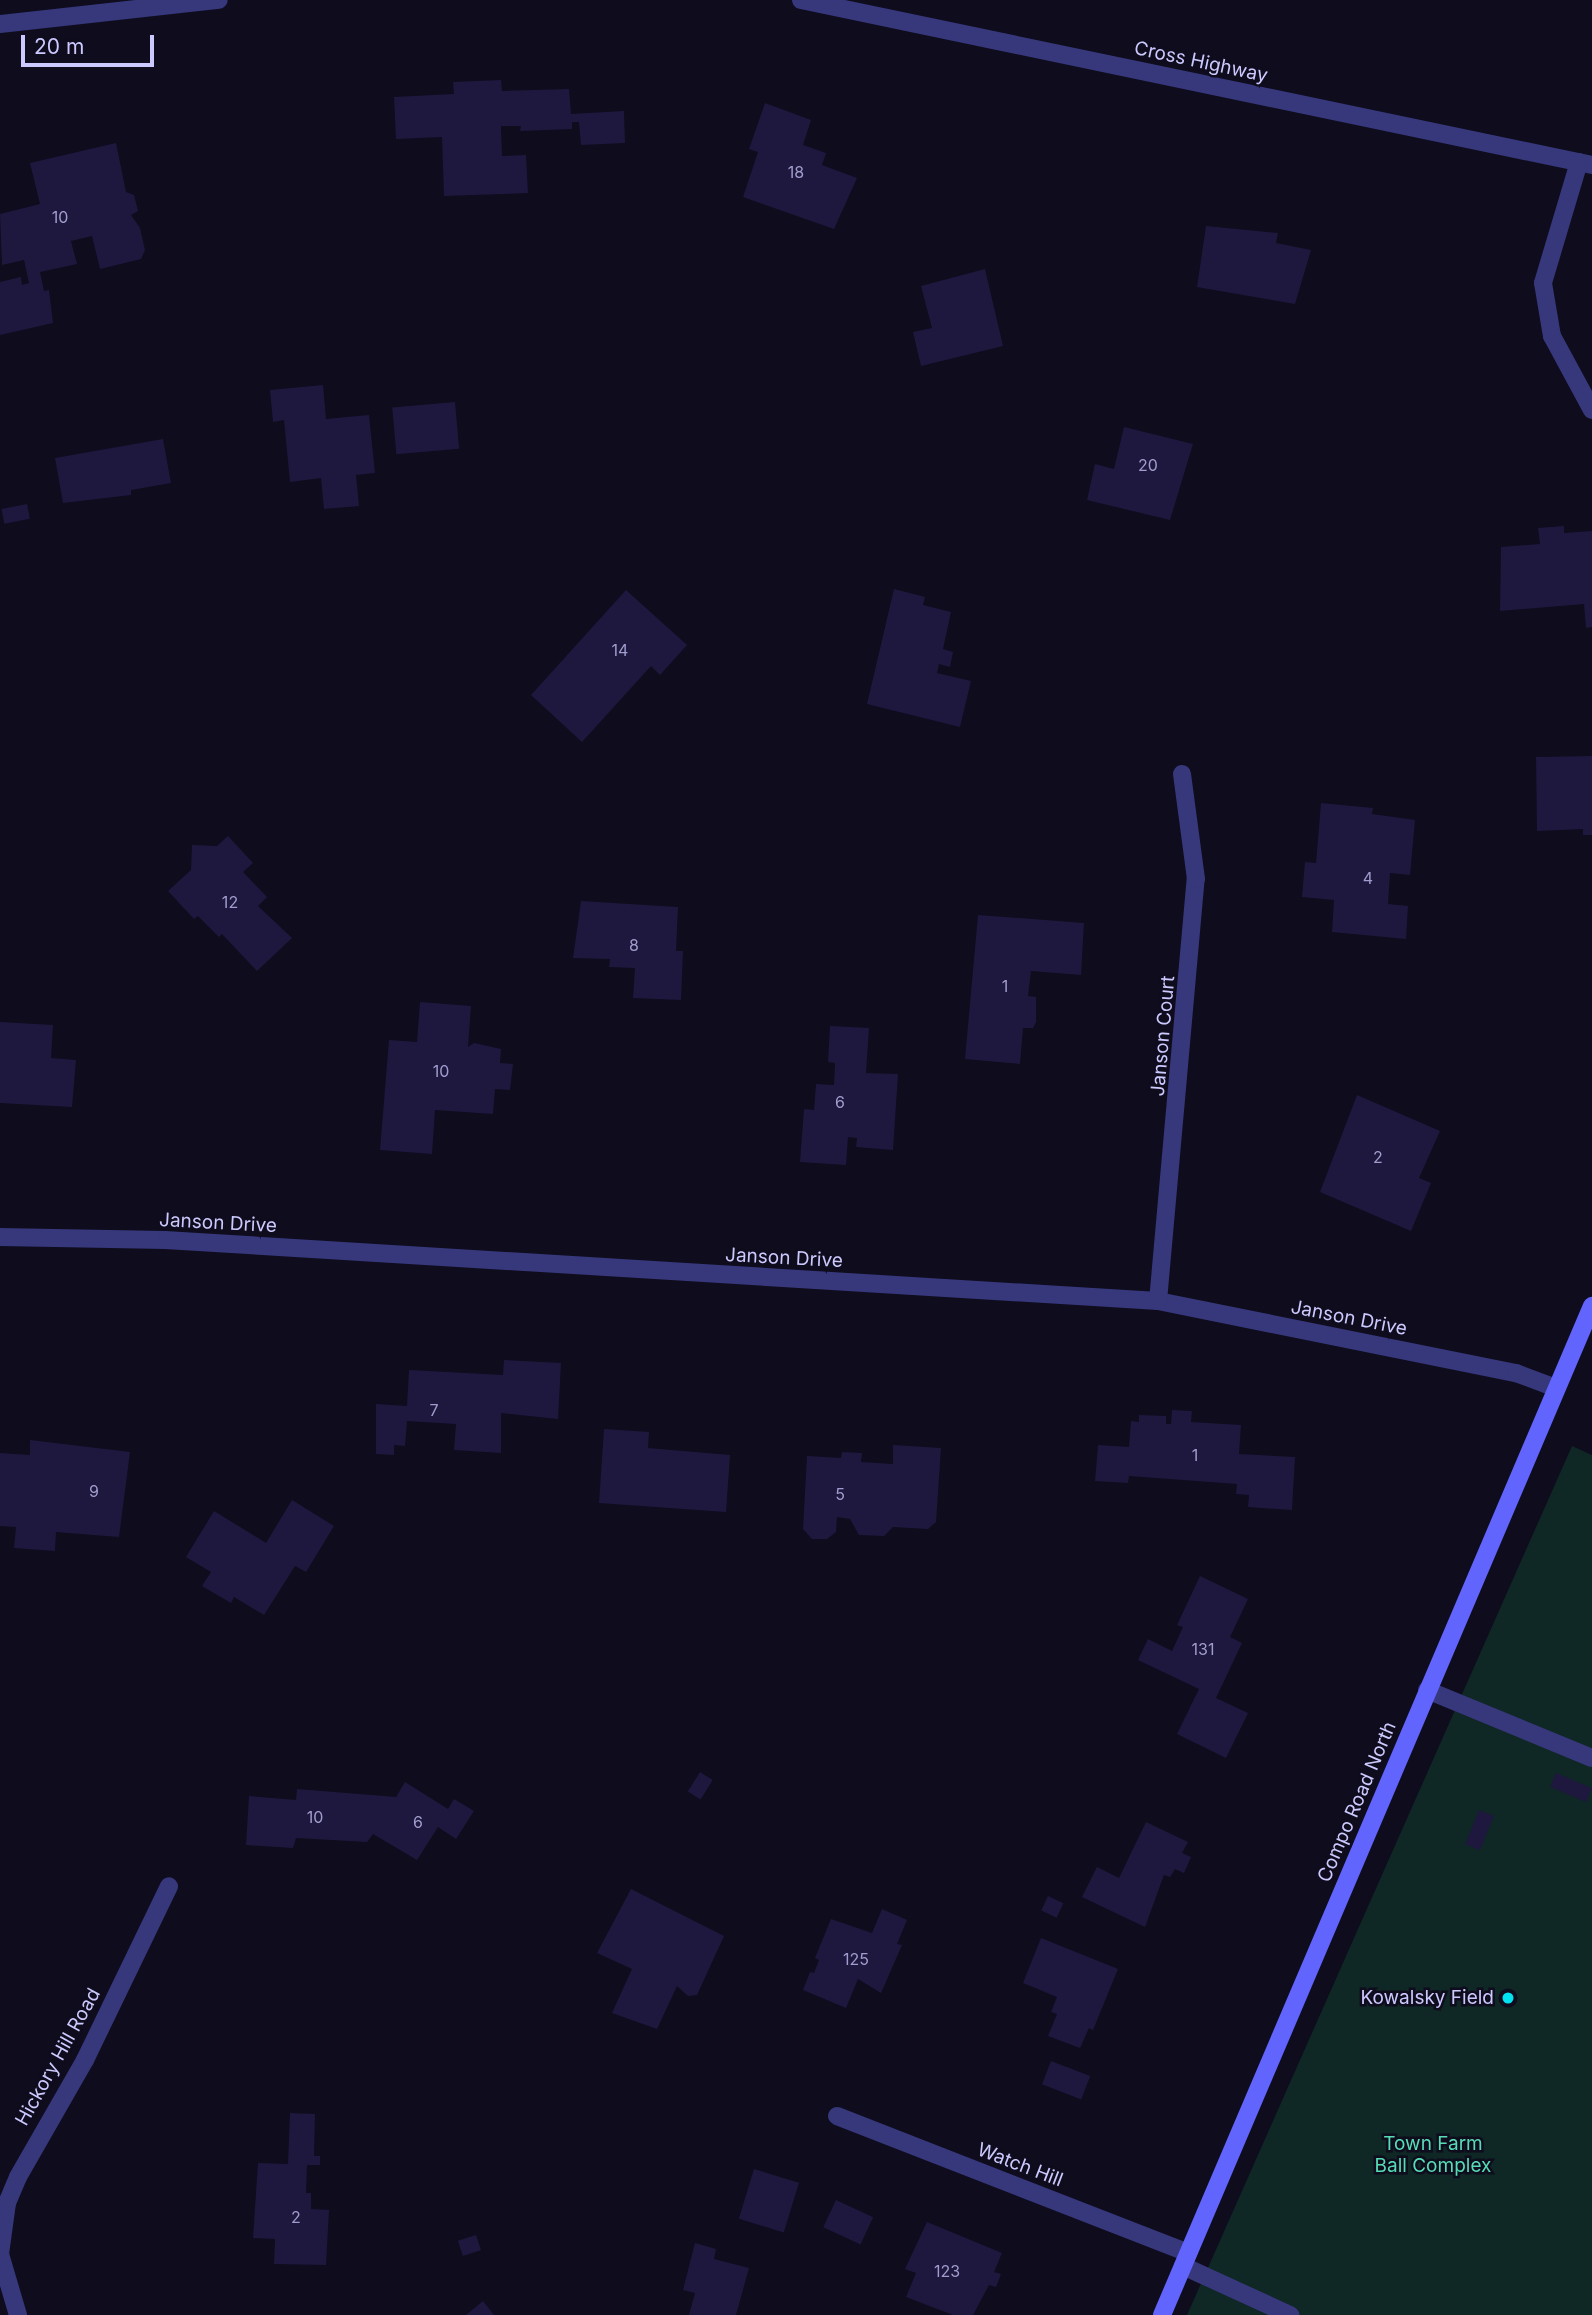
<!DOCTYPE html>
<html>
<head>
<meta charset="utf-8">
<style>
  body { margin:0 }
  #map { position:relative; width:1592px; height:2315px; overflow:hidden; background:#0e0c1d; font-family:Inter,sans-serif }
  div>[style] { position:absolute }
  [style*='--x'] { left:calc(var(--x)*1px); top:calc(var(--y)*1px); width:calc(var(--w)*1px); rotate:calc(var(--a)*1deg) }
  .green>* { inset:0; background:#0f2725 }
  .building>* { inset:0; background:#1e183e; transform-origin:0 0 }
  .lane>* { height:18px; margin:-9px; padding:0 9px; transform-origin:9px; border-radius:9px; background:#37377c }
  .street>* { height:18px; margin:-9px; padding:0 9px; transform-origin:9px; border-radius:9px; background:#37377c }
  .secondary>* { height:18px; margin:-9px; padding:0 9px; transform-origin:9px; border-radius:9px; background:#6164fd }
  .dots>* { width:19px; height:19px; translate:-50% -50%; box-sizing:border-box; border:4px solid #0e0c1d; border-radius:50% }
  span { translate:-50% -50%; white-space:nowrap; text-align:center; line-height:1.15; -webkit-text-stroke:5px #0e0c1d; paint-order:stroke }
  .number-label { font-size:16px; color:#a09dce }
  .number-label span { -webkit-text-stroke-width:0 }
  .street-label { font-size:19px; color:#ccc9fe }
  .poi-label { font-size:19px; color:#ccc9fe }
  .right { translate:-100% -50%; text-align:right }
  .park-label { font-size:19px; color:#56ddb5 }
  .scale { position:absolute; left:21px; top:35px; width:133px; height:32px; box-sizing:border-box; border:4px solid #ccc9fe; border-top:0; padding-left:9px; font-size:21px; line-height:24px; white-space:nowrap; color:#ccc9fe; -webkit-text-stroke:5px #0e0c1d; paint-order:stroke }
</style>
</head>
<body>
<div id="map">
  <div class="green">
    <div style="clip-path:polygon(1572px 1446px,1592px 1455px,1592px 2315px,1187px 2315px)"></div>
  </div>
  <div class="building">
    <div style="clip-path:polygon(501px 80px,502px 91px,569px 89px,571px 114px,624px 111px,625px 143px,581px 145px,579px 122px,572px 122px,572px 129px,520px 131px,521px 126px,501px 126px,502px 156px,526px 155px,528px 193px,444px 196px,442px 137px,396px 139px,394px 97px,454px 94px,453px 82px)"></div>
    <div style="clip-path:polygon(765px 103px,811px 120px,803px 145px,826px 153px,822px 165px,857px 178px,834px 229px,743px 197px,758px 152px,749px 149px)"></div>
    <div style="clip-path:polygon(116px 143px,126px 192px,134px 195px,138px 211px,131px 215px,140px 228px,145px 250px,141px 259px,100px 269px,92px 236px,71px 241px,77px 264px,40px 272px,44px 291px,49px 290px,53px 323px,0 335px,0 282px,21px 277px,22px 285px,29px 283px,24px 260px,2px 265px,0 214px,40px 204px,30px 163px)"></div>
    <div style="clip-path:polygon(1206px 226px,1278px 233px,1276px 243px,1311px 250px,1295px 304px,1197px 287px)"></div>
    <div style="clip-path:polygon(985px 269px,1003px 346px,921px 366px,913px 332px,932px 328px,921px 286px)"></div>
    <div style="clip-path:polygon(323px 385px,326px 419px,369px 415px,375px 473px,356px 475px,359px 506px,324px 509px,321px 478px,290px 482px,284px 420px,273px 422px,270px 390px)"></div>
    <div style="left:455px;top:402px;width:47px;height:63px;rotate:85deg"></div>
    <div style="clip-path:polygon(1124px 427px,1193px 444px,1170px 520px,1087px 500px,1095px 464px,1114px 469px)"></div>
    <div style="clip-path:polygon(163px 439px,171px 483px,131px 490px,131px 495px,63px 503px,55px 458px)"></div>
    <div style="left:27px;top:504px;width:15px;height:26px;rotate:79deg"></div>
    <div style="clip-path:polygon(1564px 526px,1564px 533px,1592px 531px,1592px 627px,1586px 628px,1584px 604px,1500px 611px,1501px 547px,1540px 544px,1538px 528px)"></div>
    <div style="clip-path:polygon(894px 589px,925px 597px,923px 605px,951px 612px,943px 649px,953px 652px,950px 667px,939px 664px,937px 673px,971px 681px,960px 727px,867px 704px)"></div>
    <div style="clip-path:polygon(626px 590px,687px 645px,660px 675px,651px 666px,582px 742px,531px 695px)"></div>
    <div style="clip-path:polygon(1592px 756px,1592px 835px,1583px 835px,1583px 829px,1537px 831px,1536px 757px)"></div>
    <div style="clip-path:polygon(1321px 803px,1373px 808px,1372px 814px,1415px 820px,1410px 875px,1390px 873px,1388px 904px,1408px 906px,1406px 939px,1332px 932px,1334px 900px,1302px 897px,1305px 862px,1316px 863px)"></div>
    <div style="clip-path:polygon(228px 836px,253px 863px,243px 872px,267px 897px,258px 906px,292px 938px,257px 971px,222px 934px,219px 937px,198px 916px,194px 919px,168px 891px,191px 870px,192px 845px,217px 846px)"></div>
    <div style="clip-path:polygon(581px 901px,678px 907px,676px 951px,683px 951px,681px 1000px,633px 998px,635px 968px,609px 967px,610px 959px,573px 958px)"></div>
    <div style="clip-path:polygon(978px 915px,1084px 923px,1081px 975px,1031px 971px,1028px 996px,1036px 997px,1036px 1022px,1033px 1028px,1023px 1028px,1020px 1064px,965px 1059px)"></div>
    <div style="clip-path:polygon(420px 1002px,471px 1006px,468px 1047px,474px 1043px,501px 1049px,500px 1063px,513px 1064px,510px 1090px,495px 1089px,493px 1114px,435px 1110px,432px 1154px,380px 1150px,389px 1040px,417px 1042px)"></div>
    <div style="clip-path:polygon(0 1022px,53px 1025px,51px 1058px,76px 1060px,72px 1107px,0 1103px)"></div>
    <div style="clip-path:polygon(830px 1026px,869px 1028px,866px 1073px,898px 1074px,893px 1150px,856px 1147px,857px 1138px,848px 1137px,846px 1165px,800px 1162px,804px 1109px,814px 1110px,816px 1084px,834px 1085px,835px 1063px,828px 1062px)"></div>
    <div style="clip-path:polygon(1357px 1095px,1440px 1131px,1419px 1178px,1431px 1183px,1411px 1231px,1320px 1192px)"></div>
    <div style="clip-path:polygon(504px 1360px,561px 1363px,558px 1419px,501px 1413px,501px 1453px,454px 1450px,456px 1424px,407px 1421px,405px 1446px,394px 1445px,394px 1455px,376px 1454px,376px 1404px,407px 1406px,409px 1370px,503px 1375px)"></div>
    <div style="clip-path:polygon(1172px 1410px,1192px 1411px,1191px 1422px,1241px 1425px,1239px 1454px,1295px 1457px,1292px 1510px,1248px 1507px,1249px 1495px,1236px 1494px,1237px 1484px,1129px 1476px,1128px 1483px,1095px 1481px,1098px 1445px,1129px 1447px,1131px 1421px,1139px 1422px,1139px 1415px,1166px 1416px,1166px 1424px,1171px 1424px)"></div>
    <div style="clip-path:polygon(604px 1429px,649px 1432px,648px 1448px,730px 1455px,726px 1512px,599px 1503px)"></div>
    <div style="clip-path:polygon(30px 1440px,130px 1452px,119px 1537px,56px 1532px,55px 1551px,14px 1548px,16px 1527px,0 1526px,0 1453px,30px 1455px)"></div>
    <div style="clip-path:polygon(893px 1445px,941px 1448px,936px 1522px,928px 1529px,893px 1527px,884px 1536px,859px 1535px,850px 1519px,837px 1517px,836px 1532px,827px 1539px,812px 1539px,803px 1529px,807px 1456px,841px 1458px,842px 1452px,862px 1453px,861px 1462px,893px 1464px)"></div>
    <div style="clip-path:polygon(292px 1500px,334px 1526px,306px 1572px,295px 1566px,264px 1615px,234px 1597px,231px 1603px,202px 1586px,211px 1572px,186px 1557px,214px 1511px,266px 1543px)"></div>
    <div style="clip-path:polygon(1200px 1576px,1248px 1599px,1230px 1637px,1242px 1643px,1216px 1698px,1248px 1713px,1226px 1758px,1177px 1734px,1199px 1689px,1138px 1660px,1148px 1639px,1172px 1651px,1183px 1627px,1177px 1625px)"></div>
    <div style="left:700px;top:1772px;width:15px;height:23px;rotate:32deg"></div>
    <div style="left:1556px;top:1773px;width:39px;height:15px;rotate:23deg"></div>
    <div style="clip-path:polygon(405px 1782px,448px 1809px,454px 1799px,474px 1811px,456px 1839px,438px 1827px,417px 1860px,373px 1834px,367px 1842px,296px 1838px,293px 1848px,246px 1845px,249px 1796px,296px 1800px,297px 1789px,396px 1797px)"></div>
    <div style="left:1479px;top:1810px;width:16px;height:37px;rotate:22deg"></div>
    <div style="clip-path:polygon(1146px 1822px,1188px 1842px,1182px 1853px,1191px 1857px,1184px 1873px,1175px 1869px,1170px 1877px,1164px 1875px,1145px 1927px,1082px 1897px,1097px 1867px,1119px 1878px)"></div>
    <div style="clip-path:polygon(631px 1889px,724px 1936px,697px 1995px,688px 1996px,677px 1986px,657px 2029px,612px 2013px,632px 1969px,597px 1953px)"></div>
    <div style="left:1048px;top:1896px;width:17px;height:16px;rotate:25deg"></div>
    <div style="clip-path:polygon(882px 1909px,907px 1920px,897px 1944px,902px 1945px,881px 1993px,858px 1979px,846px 2008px,803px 1990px,810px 1972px,814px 1973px,819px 1960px,815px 1958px,831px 1919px,872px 1933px)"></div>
    <div style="clip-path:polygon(1041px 1938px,1118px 1969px,1093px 2030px,1089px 2028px,1080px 2048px,1048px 2036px,1057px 2014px,1051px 2012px,1057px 1997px,1023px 1983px)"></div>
    <div style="left:1051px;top:2061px;width:42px;height:25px;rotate:21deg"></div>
    <div style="clip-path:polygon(290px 2113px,315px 2114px,314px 2156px,320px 2156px,320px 2165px,307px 2165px,306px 2193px,311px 2193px,311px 2209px,329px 2210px,326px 2265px,274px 2264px,275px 2239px,253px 2238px,258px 2163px,288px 2164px)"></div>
    <div style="left:754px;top:2169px;width:47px;height:52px;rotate:17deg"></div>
    <div style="left:836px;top:2200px;width:41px;height:30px;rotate:25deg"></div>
    <div style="clip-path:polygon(927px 2222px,1002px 2253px,994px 2272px,1001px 2274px,996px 2287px,989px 2285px,973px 2315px,953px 2315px,906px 2297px,916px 2273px,905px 2269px)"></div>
    <div style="left:476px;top:2235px;width:16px;height:19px;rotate:72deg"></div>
    <div style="clip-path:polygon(695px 2243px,716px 2249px,714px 2259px,749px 2268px,736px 2315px,689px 2315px,695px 2293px,683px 2290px)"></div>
    <div style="clip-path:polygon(483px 2301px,494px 2315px,466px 2315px)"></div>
  </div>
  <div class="lane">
    <div style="--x:1579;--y:162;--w:126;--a:106.6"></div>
    <div style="--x:1543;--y:283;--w:54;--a:80.4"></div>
    <div style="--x:1552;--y:336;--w:84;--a:61.6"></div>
  </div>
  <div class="street">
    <div style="--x:801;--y:0;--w:808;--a:11.78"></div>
    <div style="--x:0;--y:24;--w:220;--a:-6.3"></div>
    <div style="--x:0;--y:1237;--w:165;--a:1"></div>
    <div style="--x:165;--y:1240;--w:995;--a:3.52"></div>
    <div style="--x:1158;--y:1301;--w:365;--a:11.4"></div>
    <div style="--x:1516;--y:1373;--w:43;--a:20.6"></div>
    <div style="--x:1158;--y:1301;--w:424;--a:-84.9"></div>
    <div style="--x:1196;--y:879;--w:106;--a:-97.6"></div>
    <div style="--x:1427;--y:1690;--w:178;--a:22.4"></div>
    <div style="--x:837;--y:2116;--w:377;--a:21.3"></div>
    <div style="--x:0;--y:2254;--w:51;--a:-82.2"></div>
    <div style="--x:7;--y:2203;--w:28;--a:-67"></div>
    <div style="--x:18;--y:2177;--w:135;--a:-60.2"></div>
    <div style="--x:85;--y:2060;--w:193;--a:-64.2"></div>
    <div style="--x:0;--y:2254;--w:64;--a:73.6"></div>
    <div style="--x:1183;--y:2266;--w:118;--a:24.6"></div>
  </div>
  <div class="secondary">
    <div style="--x:1162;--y:2315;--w:1097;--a:-66.92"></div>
  </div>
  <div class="dots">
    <div style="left:1508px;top:1998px;background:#02e3f1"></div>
  </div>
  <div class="number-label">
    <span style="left:796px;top:172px">18</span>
    <span style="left:60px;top:217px">10</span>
    <span style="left:1148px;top:465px">20</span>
    <span style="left:620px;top:650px">14</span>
    <span style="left:1368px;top:878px">4</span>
    <span style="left:230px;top:902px">12</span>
    <span style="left:634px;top:945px">8</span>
    <span style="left:1005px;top:986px">1</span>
    <span style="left:441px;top:1071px">10</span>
    <span style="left:840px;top:1102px">6</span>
    <span style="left:1378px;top:1157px">2</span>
    <span style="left:434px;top:1410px">7</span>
    <span style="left:1195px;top:1455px">1</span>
    <span style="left:94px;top:1491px">9</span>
    <span style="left:840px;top:1494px">5</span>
    <span style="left:1203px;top:1649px">131</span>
    <span style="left:315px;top:1817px">10</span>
    <span style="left:418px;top:1822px">6</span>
    <span style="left:856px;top:1959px">125</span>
    <span style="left:296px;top:2217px">2</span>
    <span style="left:947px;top:2271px">123</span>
  </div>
  <div class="street-label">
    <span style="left:1201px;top:62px;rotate:12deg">Cross Highway</span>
    <span style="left:1163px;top:1036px;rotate:-85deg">Janson Court</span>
    <span style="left:218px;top:1223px;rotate:3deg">Janson Drive</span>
    <span style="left:784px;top:1258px;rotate:3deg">Janson Drive</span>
    <span style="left:1349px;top:1318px;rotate:11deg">Janson Drive</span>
    <span style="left:1357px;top:1802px;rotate:-67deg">Compo Road North</span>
    <span style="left:58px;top:2057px;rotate:-61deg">Hickory Hill Road</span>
    <span style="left:1020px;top:2165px;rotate:21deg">Watch Hill</span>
  </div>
  <div class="poi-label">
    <span class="right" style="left:1494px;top:1998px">Kowalsky Field</span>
  </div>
  <div class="park-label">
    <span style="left:1433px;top:2155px">Town Farm<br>Ball Complex</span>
  </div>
  <div class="scale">20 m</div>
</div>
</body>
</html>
